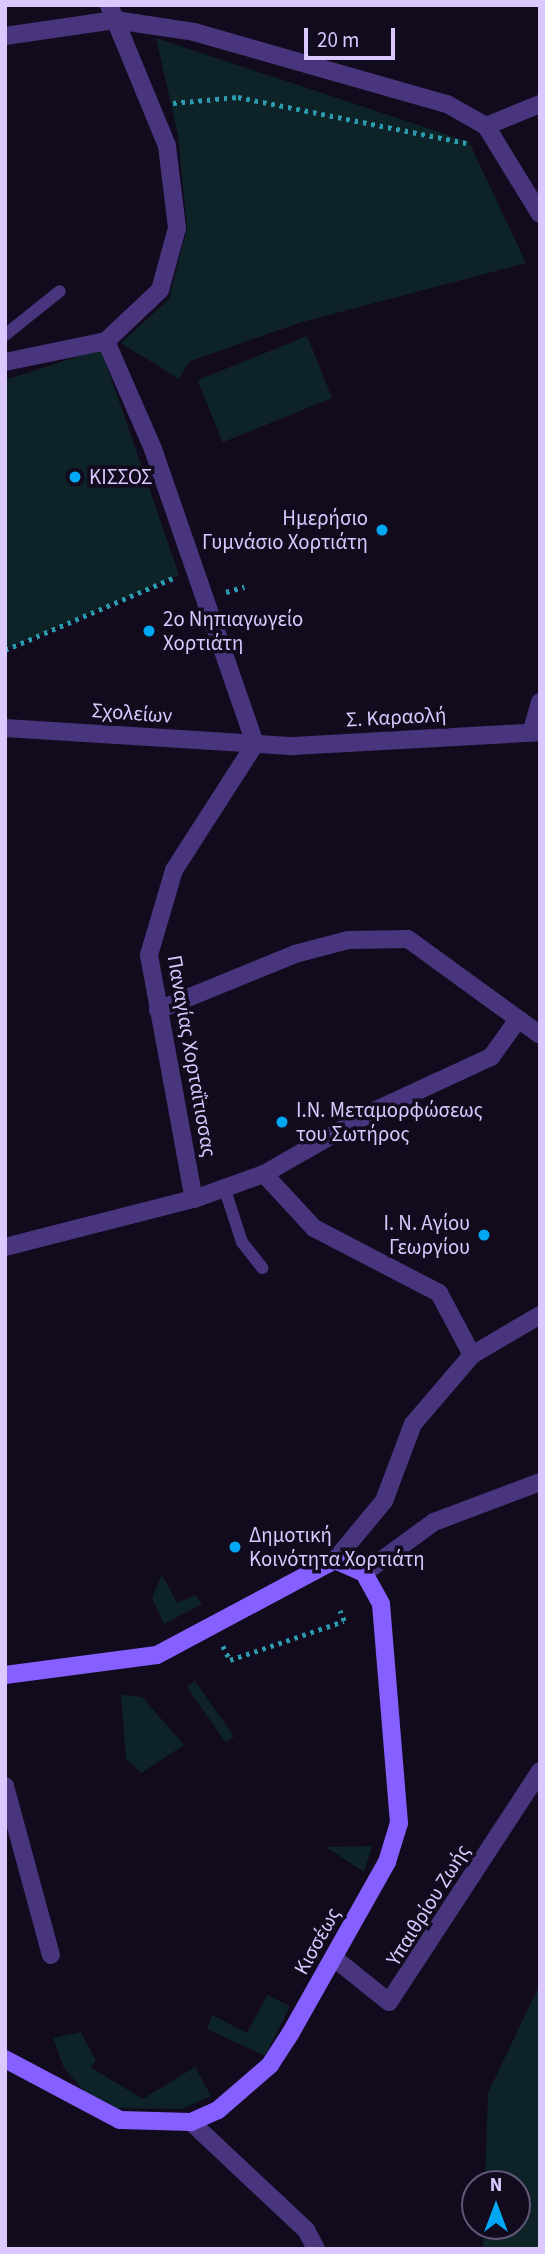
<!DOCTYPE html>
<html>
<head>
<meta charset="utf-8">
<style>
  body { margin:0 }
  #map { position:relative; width:545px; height:2254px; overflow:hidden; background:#120b1e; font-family:"Source Sans 3",sans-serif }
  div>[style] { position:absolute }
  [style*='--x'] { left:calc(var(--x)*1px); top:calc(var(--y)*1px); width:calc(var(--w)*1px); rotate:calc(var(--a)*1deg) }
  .green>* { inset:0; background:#0e2328; transform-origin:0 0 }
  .path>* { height:4.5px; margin-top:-2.25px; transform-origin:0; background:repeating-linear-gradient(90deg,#2b9cb0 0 3.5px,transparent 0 8.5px) }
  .lane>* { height:12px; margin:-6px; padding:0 6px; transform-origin:6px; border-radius:6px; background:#48357e }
  .street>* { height:18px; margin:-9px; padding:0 9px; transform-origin:9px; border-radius:9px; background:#48357e }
  .secondary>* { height:18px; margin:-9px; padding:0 9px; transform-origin:9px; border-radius:9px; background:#855fff }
  .dots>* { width:19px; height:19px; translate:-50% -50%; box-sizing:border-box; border:4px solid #120b1e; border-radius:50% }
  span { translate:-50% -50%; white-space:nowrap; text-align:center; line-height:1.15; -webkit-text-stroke:7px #120b1e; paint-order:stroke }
  .poi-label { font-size:21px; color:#dac8ff }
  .left { translate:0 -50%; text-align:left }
  .right { translate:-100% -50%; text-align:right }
  .street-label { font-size:21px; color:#dac8ff }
  .frame { position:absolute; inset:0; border:7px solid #dac8ff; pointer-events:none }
  .north { position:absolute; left:461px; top:2170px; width:70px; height:70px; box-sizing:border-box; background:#120b1e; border:2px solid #625778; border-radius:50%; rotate:0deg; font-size:19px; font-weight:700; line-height:28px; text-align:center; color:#dac8ff }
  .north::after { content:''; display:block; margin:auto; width:24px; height:32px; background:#00a7f3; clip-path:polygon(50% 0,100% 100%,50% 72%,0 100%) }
  .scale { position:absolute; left:304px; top:28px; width:91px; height:32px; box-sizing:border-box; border:4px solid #dac8ff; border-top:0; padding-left:9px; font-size:21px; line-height:24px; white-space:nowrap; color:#dac8ff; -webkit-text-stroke:5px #120b1e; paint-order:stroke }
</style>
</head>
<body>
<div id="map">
  <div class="green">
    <div style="clip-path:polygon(156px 38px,469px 142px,526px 263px,302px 322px,190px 361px,179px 379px,121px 343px,169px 299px,187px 228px,178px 135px)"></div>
    <div style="left:307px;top:336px;width:67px;height:118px;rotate:68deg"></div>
    <div style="clip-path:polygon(101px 349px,179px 575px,5px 650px,5px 380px)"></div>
    <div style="clip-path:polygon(162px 1575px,177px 1603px,195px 1595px,202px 1604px,164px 1624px,152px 1598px)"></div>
    <div style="left:195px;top:1681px;width:68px;height:10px;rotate:55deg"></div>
    <div style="clip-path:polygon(121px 1695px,142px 1697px,184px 1745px,141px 1773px,126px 1759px)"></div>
    <div style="clip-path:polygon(372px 1846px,364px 1872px,326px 1847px)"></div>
    <div style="clip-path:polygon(540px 1984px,540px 2249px,483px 2249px,484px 2226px,517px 2226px,517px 2184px,485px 2184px,488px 2093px)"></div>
    <div style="clip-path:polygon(267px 1995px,290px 2006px,265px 2056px,207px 2029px,212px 2015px,247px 2033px)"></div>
    <div style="clip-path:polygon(81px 2032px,96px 2061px,90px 2067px,143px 2099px,195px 2067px,211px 2096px,182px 2109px,114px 2108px,86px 2093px,64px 2068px,53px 2038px)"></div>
  </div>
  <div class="path">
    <div style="--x:173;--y:103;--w:65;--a:-5.3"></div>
    <div style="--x:238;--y:97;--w:233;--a:11.4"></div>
    <div style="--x:226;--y:592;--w:19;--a:-16"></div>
    <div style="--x:5;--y:650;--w:185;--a:-23.2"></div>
    <div style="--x:223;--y:1646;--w:16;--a:63"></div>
    <div style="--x:230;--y:1660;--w:120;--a:-18.9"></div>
    <div style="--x:344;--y:1621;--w:11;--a:-112"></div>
  </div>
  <div class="lane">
    <div style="--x:5;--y:335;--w:70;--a:-38.7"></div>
    <div style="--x:225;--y:1190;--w:55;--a:71.9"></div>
    <div style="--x:242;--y:1242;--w:33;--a:52"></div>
  </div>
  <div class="street">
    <div style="--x:109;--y:5;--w:152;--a:67.6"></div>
    <div style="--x:167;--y:146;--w:83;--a:83"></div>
    <div style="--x:177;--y:228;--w:64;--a:105.3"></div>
    <div style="--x:160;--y:290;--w:74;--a:136.6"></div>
    <div style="--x:106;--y:341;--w:118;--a:66.5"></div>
    <div style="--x:153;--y:449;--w:312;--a:70.9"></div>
    <div style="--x:255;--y:744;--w:150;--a:122.7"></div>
    <div style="--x:174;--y:870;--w:89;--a:106.4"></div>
    <div style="--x:149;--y:955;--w:248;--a:79.6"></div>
    <div style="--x:5;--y:36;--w:111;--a:-8.3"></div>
    <div style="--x:115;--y:20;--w:80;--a:8.6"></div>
    <div style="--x:194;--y:32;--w:263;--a:15.9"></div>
    <div style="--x:447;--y:104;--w:45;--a:29.4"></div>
    <div style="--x:486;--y:126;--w:103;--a:58.5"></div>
    <div style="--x:486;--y:126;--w:58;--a:-22.2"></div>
    <div style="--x:5;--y:362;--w:103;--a:-11.7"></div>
    <div style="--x:5;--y:728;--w:289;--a:3.6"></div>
    <div style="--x:293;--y:746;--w:247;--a:-3.2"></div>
    <div style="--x:532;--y:730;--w:29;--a:-74"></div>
    <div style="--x:158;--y:1010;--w:148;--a:-22.2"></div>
    <div style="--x:295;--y:954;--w:55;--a:-14.8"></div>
    <div style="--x:348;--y:940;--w:60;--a:-1"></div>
    <div style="--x:408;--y:939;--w:163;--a:36"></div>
    <div style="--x:264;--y:1174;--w:74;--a:47.2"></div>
    <div style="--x:314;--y:1228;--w:141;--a:27.5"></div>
    <div style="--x:439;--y:1293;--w:70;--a:62"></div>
    <div style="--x:5;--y:1247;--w:195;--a:-14.3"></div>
    <div style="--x:194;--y:1199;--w:74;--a:-19.7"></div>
    <div style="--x:264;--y:1174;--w:127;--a:-29.8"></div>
    <div style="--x:374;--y:1111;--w:129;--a:-24.8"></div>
    <div style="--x:491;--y:1057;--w:44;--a:-54.2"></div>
    <div style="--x:335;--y:1560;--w:77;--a:-50.3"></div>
    <div style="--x:384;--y:1501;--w:82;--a:-69.4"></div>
    <div style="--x:413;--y:1424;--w:91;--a:-49.5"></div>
    <div style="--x:472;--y:1355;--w:79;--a:-30.5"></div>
    <div style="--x:364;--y:1573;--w:87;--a:-36.1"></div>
    <div style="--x:434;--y:1522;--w:113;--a:-20.7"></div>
    <div style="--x:5;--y:1786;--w:175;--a:74.8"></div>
    <div style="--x:334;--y:1958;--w:70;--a:38.7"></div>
    <div style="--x:389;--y:2002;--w:276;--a:-56.8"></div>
    <div style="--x:191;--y:2122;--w:158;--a:43.2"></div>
    <div style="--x:306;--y:2230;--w:21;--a:62"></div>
  </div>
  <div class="secondary">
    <div style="--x:5;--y:1675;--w:153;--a:-7.5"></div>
    <div style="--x:157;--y:1655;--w:202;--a:-28.1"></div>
    <div style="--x:335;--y:1560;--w:32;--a:24"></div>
    <div style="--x:364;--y:1573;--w:35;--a:61"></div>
    <div style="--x:381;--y:1604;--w:220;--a:85.3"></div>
    <div style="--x:399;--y:1823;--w:41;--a:107.1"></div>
    <div style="--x:387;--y:1862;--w:197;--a:119.4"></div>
    <div style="--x:290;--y:2034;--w:37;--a:123"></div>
    <div style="--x:270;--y:2065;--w:69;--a:139.1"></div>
    <div style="--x:218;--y:2110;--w:30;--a:156"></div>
    <div style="--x:191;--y:2122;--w:71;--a:-178.4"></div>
    <div style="--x:120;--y:2120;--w:130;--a:-152.1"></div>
  </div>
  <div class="dots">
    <div style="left:75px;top:477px;background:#00a7f3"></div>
    <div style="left:382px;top:530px;background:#00a7f3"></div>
    <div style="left:149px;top:631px;background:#00a7f3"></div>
    <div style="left:282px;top:1122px;background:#00a7f3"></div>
    <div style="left:484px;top:1235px;background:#00a7f3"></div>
    <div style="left:235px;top:1547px;background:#00a7f3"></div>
  </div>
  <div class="poi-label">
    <span class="left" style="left:89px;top:477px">ΚΙΣΣΟΣ</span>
    <span class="right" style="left:368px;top:530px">Ημερήσιο<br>Γυμνάσιο Χορτιάτη</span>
    <span class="left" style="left:163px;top:631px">2ο Νηπιαγωγείο<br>Χορτιάτη</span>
    <span class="left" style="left:296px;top:1122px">I.N. Μεταμορφώσεως<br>του Σωτήρος</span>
    <span class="right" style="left:470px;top:1235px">Ι. Ν. Αγίου<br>Γεωργίου</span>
    <span class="left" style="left:249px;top:1547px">Δημοτική<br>Κοινότητα Χορτιάτη</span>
  </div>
  <div class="street-label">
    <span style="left:132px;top:713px;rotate:4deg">Σχολείων</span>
    <span style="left:396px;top:717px;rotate:-3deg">Σ. Καραολή</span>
    <span style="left:192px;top:1056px;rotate:80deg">Παναγίας Χορταΐτισσας</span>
    <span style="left:428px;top:1905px;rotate:-58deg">Υπαιθρίου Ζωής</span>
    <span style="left:317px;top:1941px;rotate:-61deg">Κισσέως</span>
  </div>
  <div class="frame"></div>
  <div class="north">N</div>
  <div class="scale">20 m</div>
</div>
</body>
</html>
